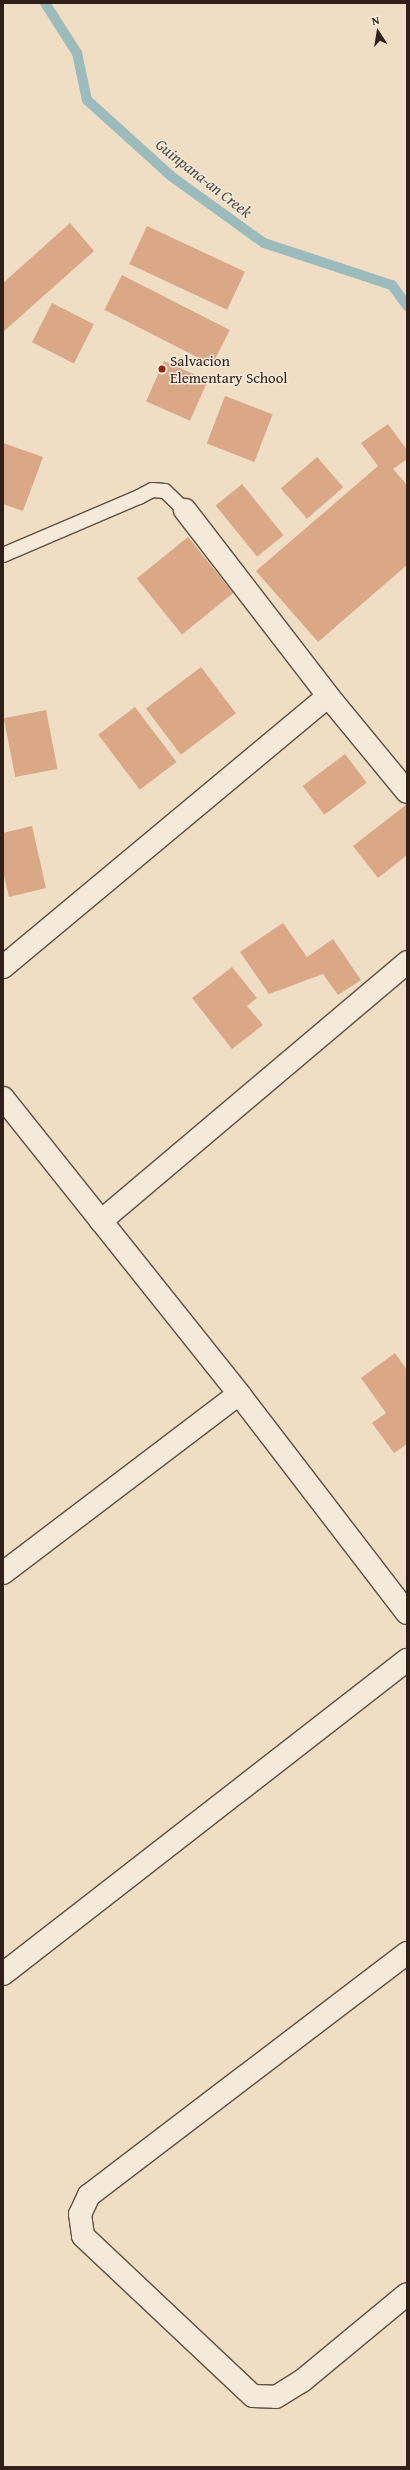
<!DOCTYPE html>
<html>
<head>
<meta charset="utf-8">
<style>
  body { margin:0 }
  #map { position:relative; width:410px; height:2470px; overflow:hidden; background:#efdec4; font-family:"Gentium Book Plus",serif }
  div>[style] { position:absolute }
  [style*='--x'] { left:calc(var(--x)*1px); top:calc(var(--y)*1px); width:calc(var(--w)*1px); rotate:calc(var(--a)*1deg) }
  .stream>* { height:10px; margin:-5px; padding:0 5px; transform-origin:5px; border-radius:5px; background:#9cbbbc }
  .building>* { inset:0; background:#daa887; transform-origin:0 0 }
  .roads { filter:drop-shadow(1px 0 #605044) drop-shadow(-1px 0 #605044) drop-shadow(0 1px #605044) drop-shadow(0 -1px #605044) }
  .service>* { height:14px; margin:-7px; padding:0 7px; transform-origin:7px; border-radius:7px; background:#f5ead9 }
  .minor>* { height:22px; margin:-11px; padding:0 11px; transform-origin:11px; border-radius:11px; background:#f5ead9 }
  .dots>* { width:11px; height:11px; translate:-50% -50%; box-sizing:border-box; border:2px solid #f5ead9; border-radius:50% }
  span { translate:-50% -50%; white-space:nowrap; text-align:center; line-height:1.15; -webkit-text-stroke:3px #f5ead9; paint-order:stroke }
  .poi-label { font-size:15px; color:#302019 }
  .left { translate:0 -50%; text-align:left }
  .water-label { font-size:16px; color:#504e4a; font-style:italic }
  .frame { position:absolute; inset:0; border:4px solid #302019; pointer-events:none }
  .north { position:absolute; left:358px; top:12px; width:40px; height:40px; -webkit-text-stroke:3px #f5ead9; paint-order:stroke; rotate:348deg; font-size:11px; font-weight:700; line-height:16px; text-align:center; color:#302019 }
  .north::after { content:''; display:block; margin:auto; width:14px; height:18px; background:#302019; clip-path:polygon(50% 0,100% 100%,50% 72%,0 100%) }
</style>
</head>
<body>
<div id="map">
  <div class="stream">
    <div style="--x:45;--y:3;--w:59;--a:57.4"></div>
    <div style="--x:77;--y:53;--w:48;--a:78"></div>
    <div style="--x:87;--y:100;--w:113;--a:42.1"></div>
    <div style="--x:171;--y:176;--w:115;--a:35.8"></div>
    <div style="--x:264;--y:243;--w:135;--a:18.2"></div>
    <div style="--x:392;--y:285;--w:26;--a:54"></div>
  </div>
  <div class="building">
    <div style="clip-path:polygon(70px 223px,94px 251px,3px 332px,3px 283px)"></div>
    <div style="left:147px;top:226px;width:108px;height:42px;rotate:25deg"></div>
    <div style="left:122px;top:275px;width:121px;height:39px;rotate:27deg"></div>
    <div style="left:52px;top:303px;width:47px;height:44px;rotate:27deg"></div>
    <div style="left:164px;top:361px;width:48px;height:44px;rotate:24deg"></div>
    <div style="left:225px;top:396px;width:51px;height:51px;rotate:21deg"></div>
    <div style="clip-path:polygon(388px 424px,407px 450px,407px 459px,393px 469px,407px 485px,407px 565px,318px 642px,256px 571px,378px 466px,361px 443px)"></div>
    <div style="clip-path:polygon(3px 443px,43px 457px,23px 511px,3px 504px)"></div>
    <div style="left:317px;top:457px;width:40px;height:48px;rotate:49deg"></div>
    <div style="left:242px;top:484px;width:66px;height:34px;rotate:51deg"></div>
    <div style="left:188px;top:537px;width:72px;height:66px;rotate:51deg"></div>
    <div style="left:201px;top:667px;width:58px;height:69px;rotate:53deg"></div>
    <div style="left:135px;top:707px;width:69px;height:46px;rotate:53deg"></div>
    <div style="left:46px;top:710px;width:60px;height:43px;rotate:79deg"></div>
    <div style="left:345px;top:754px;width:36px;height:53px;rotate:53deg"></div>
    <div style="clip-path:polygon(407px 804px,407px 855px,378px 878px,353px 846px)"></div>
    <div style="clip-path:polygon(32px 826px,46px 888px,9px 897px,3px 872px,3px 833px)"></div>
    <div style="clip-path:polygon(283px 923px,307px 957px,333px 939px,361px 980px,338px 995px,323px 974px,269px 994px,240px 952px)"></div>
    <div style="clip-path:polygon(232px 967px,257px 998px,247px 1006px,263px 1025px,232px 1049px,192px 998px)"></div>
    <div style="clip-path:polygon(395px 1353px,407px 1370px,407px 1444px,394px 1453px,372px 1423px,386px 1413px,361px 1378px)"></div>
  </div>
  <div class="roads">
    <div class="service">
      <div style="--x:3;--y:555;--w:148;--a:-23.1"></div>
      <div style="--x:139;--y:497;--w:15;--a:-28"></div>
      <div style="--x:152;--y:490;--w:13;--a:4"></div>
      <div style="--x:165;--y:491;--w:28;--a:44"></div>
    </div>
    <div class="minor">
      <div style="--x:185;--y:510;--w:235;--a:52.4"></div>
      <div style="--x:328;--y:696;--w:124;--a:50.5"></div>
      <div style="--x:3;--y:967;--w:423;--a:-39.8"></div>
      <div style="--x:3;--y:1098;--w:379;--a:51.4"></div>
      <div style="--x:239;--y:1394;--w:276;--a:52.5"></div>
      <div style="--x:101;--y:1221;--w:401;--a:-40.2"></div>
      <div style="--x:3;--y:1573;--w:296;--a:-37.2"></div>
      <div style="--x:407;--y:1953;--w:400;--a:142.7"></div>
      <div style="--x:89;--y:2195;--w:21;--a:115"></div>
      <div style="--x:80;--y:2214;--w:22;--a:82"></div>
      <div style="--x:83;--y:2236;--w:233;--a:43.3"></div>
      <div style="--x:253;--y:2396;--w:23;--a:2"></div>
      <div style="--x:276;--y:2397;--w:31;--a:-32"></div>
      <div style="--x:302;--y:2381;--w:136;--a:-39.6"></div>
      <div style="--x:3;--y:1974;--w:512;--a:-37.86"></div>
    </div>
  </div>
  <div class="dots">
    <div style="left:162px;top:369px;background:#8f2418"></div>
  </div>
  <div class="poi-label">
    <span class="left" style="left:170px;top:369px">Salvacion<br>Elementary School</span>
  </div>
  <div class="water-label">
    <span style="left:204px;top:178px;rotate:38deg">Guinpana-an Creek</span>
  </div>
  <div class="frame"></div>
  <div class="north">N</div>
</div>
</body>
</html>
